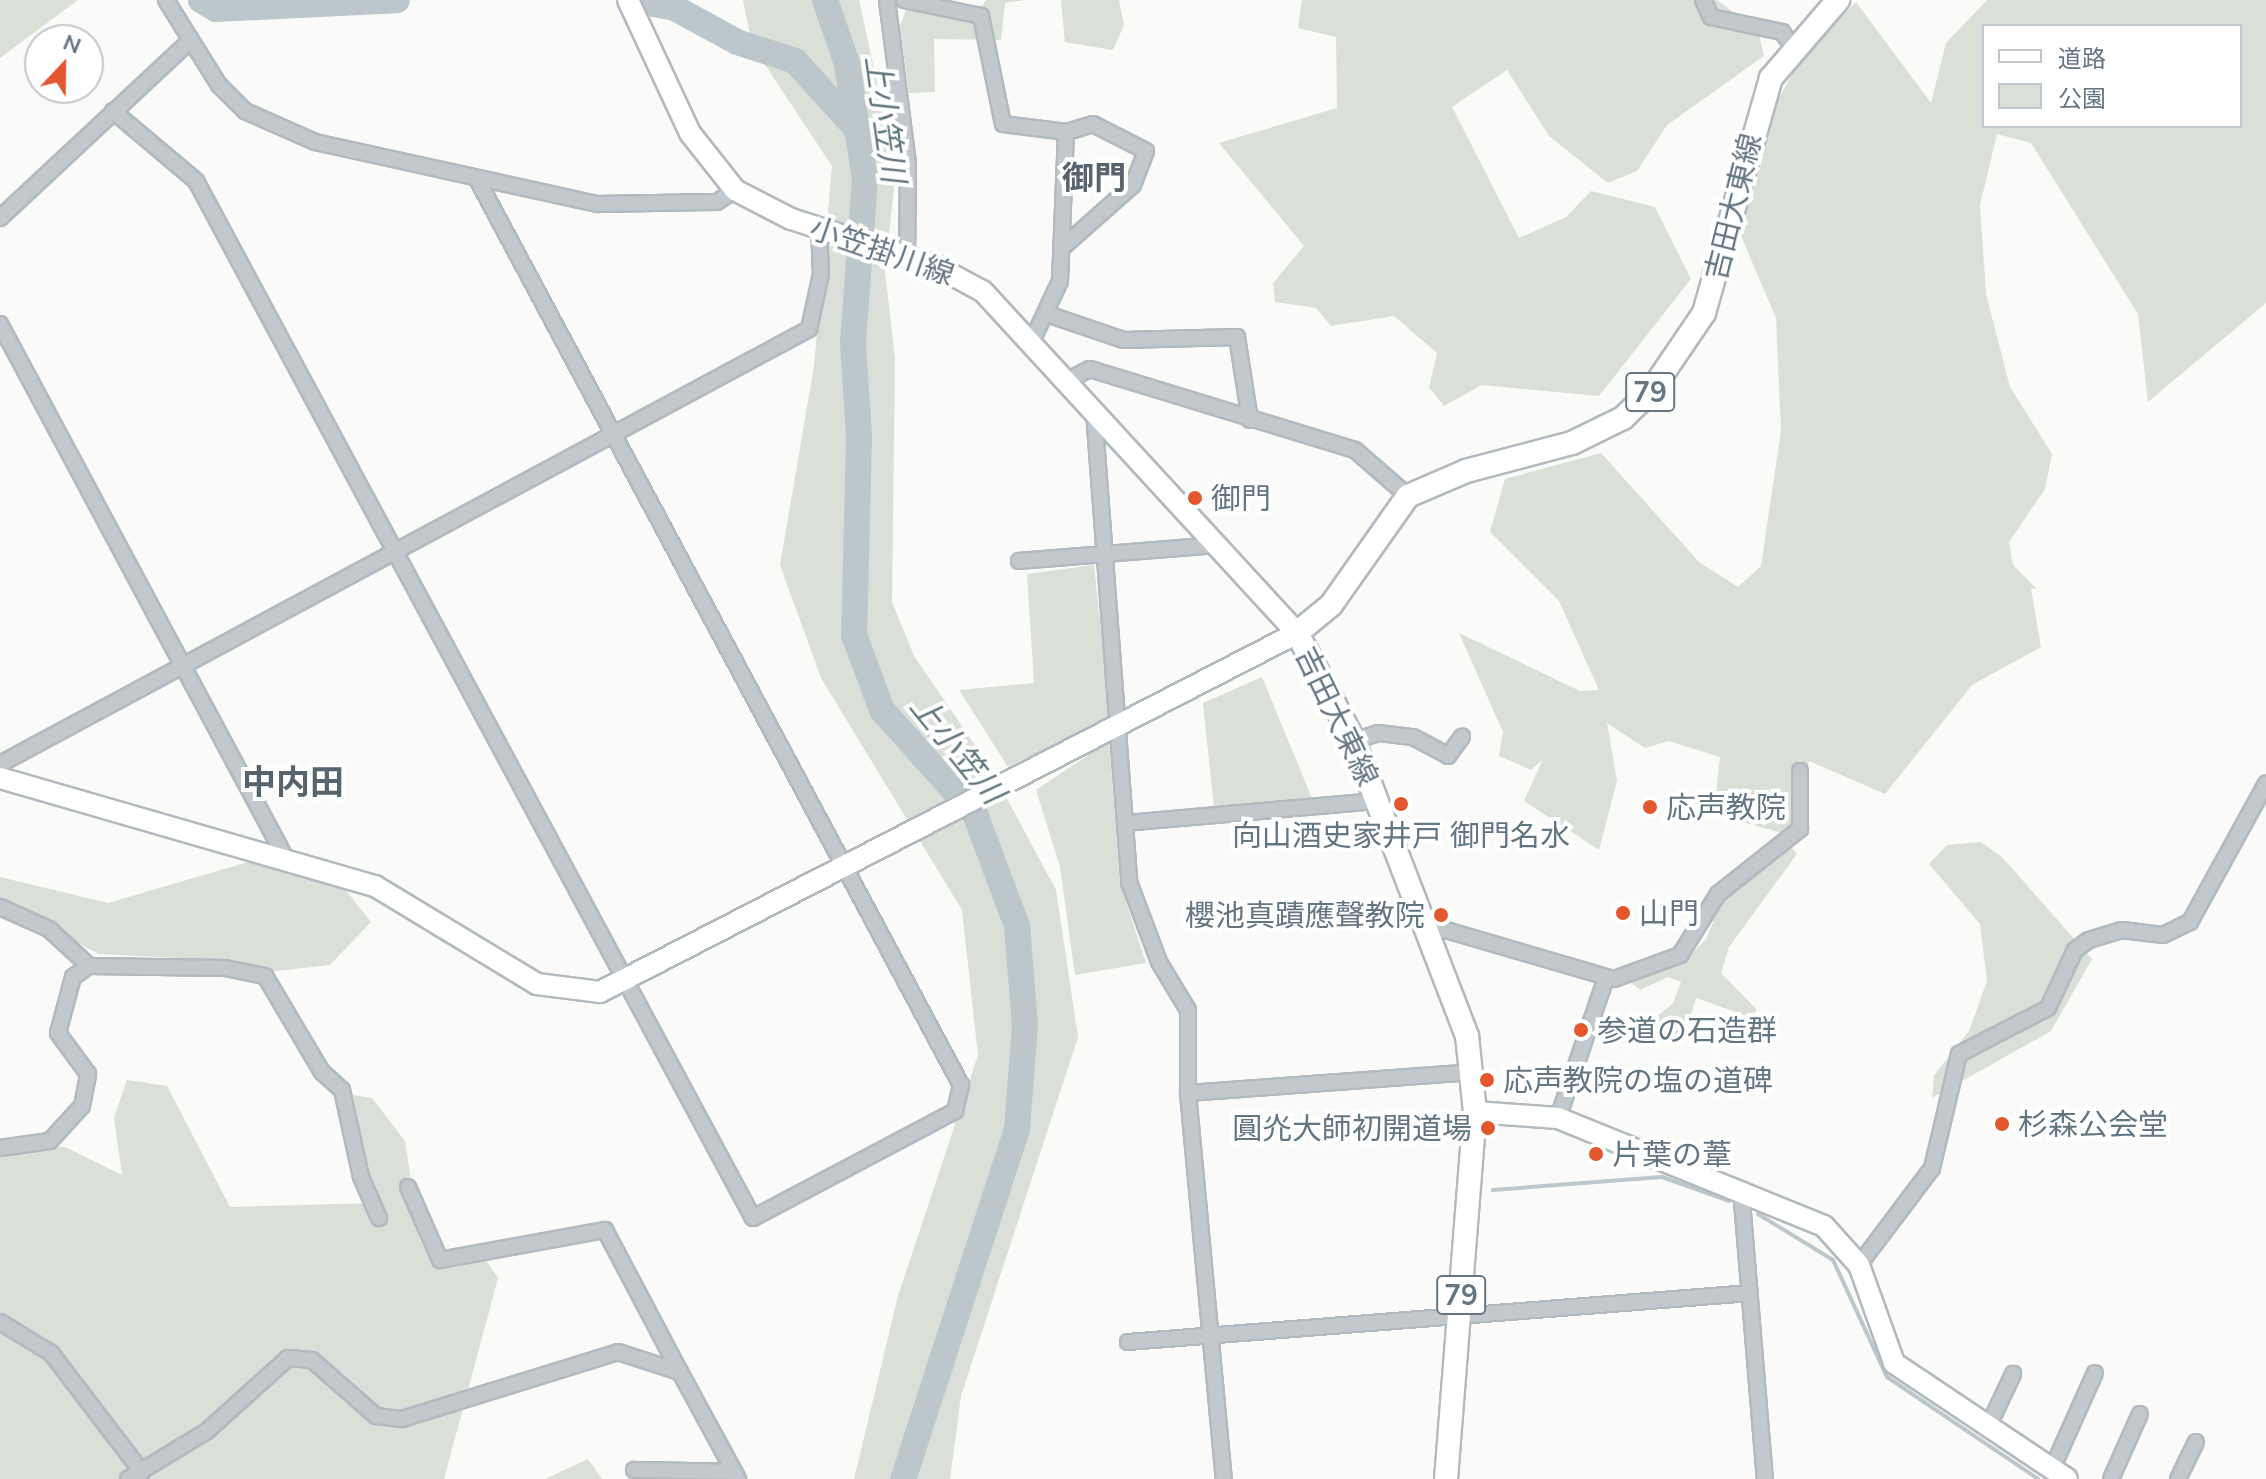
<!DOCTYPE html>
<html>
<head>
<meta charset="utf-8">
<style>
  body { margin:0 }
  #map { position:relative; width:2266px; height:1479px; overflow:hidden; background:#fafaf8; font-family:Mulish,"Noto Sans JP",sans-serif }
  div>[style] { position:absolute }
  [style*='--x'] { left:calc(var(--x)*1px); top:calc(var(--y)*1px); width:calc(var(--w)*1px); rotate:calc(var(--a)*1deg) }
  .green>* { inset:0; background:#dadfd7 }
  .stream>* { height:4px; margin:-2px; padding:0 2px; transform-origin:2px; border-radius:2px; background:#bbc7cb }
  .river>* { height:26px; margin:-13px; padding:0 13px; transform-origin:13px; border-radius:13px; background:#bbc7cb }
  .roads { filter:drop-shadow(2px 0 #b3babf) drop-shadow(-2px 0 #b3babf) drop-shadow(0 2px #b3babf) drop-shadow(0 -2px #b3babf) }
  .street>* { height:14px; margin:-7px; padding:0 7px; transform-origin:7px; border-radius:7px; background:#c3c8cc }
  .secondary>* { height:20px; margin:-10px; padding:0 10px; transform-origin:10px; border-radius:10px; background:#fff }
  .primary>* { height:22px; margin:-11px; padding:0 11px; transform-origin:11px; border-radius:11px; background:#fff }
  .dots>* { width:22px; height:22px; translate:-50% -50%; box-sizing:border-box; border:4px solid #fff; border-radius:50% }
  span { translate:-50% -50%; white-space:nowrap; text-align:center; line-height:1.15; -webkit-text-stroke:8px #fff; paint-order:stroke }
  .shield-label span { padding:2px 6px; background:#fff; border:2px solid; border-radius:6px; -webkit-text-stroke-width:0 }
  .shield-label { font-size:28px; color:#657683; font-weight:700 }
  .street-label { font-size:30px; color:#657683 }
  .poi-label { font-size:30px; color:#657683 }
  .left { translate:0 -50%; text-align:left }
  .right { translate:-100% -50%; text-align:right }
  .water-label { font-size:32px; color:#60757c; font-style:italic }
  .neighbourhood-label { font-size:32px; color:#57646e; font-weight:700 }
  .quarter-label { font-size:34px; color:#57646e; font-weight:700 }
  .legend { position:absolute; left:1982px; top:24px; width:260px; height:104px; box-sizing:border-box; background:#fff; border:2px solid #c1c8cd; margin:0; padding:10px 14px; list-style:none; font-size:24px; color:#657683 }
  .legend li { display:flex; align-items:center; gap:16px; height:40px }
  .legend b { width:40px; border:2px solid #c1c8cd }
  .north { position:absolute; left:24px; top:24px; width:80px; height:80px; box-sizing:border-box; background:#fff; border:2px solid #c1c8cd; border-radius:50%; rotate:22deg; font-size:22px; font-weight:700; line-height:32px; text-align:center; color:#657683 }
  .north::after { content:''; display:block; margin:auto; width:28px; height:36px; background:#e4572e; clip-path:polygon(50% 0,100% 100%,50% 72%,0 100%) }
</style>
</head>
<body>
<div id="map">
  <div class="green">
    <div style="clip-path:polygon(0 0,78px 0,0 58px)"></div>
    <div style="clip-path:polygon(743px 0,859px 0,896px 170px,885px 272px,895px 359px,892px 602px,914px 656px,990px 767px,1056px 890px,1078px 1037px,961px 1396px,950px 1479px,854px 1479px,898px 1296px,978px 1055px,962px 910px,821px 678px,780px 565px,814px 366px,832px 166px,752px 45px)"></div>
    <div style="clip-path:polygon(986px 0,1025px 0,1005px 3px,1001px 40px,934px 39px,935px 92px,909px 93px,900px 27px,907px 7px,976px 15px)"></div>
    <div style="clip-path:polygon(1061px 0,1119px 0,1124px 25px,1113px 50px,1065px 42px)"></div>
    <div style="clip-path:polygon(1302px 0,1717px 0,1758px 31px,1764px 56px,1667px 125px,1637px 171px,1608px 183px,1549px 136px,1507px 70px,1452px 107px,1519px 238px,1566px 217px,1591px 191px,1655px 207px,1691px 279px,1599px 396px,1482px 385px,1444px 406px,1429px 387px,1437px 353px,1394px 316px,1331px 326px,1316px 308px,1275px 302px,1273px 283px,1304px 246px,1219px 143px,1337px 108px,1336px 37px,1298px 28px)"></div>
    <div style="clip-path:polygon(evenodd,1987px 0,2266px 0,2266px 303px,2148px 402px,2138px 314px,2031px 143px,1997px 134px,1980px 205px,1986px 294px,2010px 387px,2052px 454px,2045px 489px,2009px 542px,2013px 565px,2037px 589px,2031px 588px,2041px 647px,1972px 685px,1885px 794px,1809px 761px,1792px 836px,1714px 814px,1720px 757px,1669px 741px,1645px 748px,1607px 723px,1617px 781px,1599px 850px,1524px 801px,1543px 759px,1531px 770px,1499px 756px,1503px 732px,1459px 633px,1580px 691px,1599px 690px,1559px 601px,1490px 532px,1505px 479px,1601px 453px,1699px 562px,1738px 587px,1761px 566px,1781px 431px,1776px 318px,1739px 231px,1765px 124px,1798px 63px,1856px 2px,1931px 103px,1946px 43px,1987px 0,1984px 26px,2240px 26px,2240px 126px,1984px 126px,1984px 26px)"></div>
    <div style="clip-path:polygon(1094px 565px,1110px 717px,1008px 767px,959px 690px,1034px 683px,1027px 574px)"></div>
    <div style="clip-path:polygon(1262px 677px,1313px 801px,1214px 808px,1203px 703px)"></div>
    <div style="clip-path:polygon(1109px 741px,1120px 884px,1146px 963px,1075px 975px,1060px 867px,1036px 790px)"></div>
    <div style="clip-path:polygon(1981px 842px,2002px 857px,2092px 959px,2051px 1031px,1932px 1098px,1934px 1075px,1969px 1031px,1987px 981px,1980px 924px,1929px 864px,1947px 845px)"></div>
    <div style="clip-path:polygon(1789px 844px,1797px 854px,1729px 947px,1721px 973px,1757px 1010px,1750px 1017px,1696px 998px,1684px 1037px,1663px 1036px,1655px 1018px,1673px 1003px,1681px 982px,1668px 977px,1640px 990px,1627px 979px,1687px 959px,1706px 939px,1721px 903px)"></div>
    <div style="clip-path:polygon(262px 858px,340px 883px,371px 922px,330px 965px,267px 972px,234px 961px,99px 954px,0 902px,0 877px,108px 903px)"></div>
    <div style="clip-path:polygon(127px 1080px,167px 1086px,230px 1207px,374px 1203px,353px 1095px,372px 1098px,405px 1141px,420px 1240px,432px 1263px,453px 1268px,486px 1260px,498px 1278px,444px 1479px,0 1479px,0 1147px,65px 1147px,122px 1175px,114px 1118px)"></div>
    <div style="clip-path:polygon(588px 1459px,602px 1479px,545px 1479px)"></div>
  </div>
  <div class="stream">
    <div style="--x:1493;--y:1190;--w:169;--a:-4.4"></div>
    <div style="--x:1662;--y:1177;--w:71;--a:19.7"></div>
    <div style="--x:1758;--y:1214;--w:88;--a:31.5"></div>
    <div style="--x:1833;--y:1260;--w:129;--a:65.2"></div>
    <div style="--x:1887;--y:1377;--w:182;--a:34"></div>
  </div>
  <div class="river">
    <div style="--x:201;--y:0;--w:17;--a:31"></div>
    <div style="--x:216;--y:9;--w:181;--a:-2.8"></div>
    <div style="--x:632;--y:0;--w:44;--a:10.5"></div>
    <div style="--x:675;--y:8;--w:71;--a:28.7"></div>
    <div style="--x:737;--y:42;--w:61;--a:18.1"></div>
    <div style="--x:795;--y:61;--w:91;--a:47.7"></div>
    <div style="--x:825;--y:0;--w:68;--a:71"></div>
    <div style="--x:847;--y:64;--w:116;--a:81.1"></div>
    <div style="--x:865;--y:179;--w:164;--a:94.2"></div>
    <div style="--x:853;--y:343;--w:94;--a:86.3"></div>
    <div style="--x:859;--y:437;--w:198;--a:91.4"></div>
    <div style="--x:854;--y:635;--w:80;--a:69.5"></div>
    <div style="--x:882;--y:710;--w:140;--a:48.2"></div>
    <div style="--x:975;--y:814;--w:120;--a:69.4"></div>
    <div style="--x:1017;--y:926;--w:99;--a:85.4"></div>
    <div style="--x:1025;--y:1025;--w:104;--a:94.4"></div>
    <div style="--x:1017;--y:1129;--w:368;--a:108"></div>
  </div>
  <div class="roads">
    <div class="street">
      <div style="--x:166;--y:0;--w:100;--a:58.1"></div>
      <div style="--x:219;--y:85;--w:37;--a:45"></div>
      <div style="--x:245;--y:111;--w:77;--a:23.9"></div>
      <div style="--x:315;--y:142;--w:290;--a:12.4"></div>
      <div style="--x:598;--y:204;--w:119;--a:-1"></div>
      <div style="--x:717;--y:202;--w:22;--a:-34"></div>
      <div style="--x:887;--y:0;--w:166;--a:82.7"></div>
      <div style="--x:908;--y:165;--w:89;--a:90.6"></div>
      <div style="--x:904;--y:0;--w:79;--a:11.7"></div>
      <div style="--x:981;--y:16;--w:110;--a:78.5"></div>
      <div style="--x:1003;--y:124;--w:64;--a:7.2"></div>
      <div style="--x:1066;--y:132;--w:149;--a:92.3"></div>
      <div style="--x:1060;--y:281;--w:64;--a:115"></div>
      <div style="--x:1703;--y:0;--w:19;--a:65"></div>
      <div style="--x:1711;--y:17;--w:73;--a:11.9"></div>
      <div style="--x:1782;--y:32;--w:19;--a:54"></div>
      <div style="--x:113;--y:111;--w:109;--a:40.1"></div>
      <div style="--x:196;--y:181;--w:1177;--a:61.76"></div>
      <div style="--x:753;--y:1218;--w:229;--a:-27.9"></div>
      <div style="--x:955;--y:1111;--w:27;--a:-77"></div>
      <div style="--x:961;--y:1085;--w:1027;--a:-118.11"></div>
      <div style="--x:0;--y:218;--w:260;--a:-43"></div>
      <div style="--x:1064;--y:246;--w:92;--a:-41.5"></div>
      <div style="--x:1133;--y:185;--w:36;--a:-69"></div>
      <div style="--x:1146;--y:151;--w:59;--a:-153"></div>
      <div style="--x:1093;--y:124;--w:28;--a:163"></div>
      <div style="--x:1050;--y:315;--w:78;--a:18.7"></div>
      <div style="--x:1124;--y:340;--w:113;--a:-1.5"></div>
      <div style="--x:1237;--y:337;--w:84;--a:81.1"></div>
      <div style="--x:0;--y:324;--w:602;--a:61.86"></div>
      <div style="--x:1070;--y:379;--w:22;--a:-27"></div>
      <div style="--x:1090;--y:369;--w:277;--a:17"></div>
      <div style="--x:1355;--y:450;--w:70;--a:41"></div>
      <div style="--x:1094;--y:412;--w:471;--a:85.7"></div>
      <div style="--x:1129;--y:882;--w:85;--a:69.4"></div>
      <div style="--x:1159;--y:962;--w:56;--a:58.9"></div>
      <div style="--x:1188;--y:1010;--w:83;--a:90"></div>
      <div style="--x:1188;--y:1093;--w:388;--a:84.7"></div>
      <div style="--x:1019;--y:561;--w:201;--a:-4.6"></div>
      <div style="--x:1354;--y:741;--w:26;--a:-18"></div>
      <div style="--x:1379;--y:733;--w:34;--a:7"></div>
      <div style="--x:1413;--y:737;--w:40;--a:28"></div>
      <div style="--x:1448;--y:756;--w:24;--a:-54"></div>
      <div style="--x:0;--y:764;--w:919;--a:-28.27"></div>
      <div style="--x:809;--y:329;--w:56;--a:-77.7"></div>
      <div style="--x:821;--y:274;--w:45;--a:-92.5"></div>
      <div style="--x:1125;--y:823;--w:254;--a:-5"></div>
      <div style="--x:0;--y:907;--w:54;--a:24.2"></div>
      <div style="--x:49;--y:929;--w:54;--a:42.8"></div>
      <div style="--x:1430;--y:933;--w:16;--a:-11"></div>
      <div style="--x:1446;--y:930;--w:175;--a:16.3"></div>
      <div style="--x:1614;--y:979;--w:70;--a:-20"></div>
      <div style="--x:1680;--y:955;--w:72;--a:-58.1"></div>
      <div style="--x:1718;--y:894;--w:105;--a:-38.4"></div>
      <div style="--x:1800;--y:829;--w:58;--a:-90"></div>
      <div style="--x:1188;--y:1093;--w:285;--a:-4.2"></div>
      <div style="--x:1558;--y:1118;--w:148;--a:-71.1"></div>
      <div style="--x:0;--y:1148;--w:50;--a:-8"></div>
      <div style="--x:50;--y:1141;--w:47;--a:-47.6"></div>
      <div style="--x:82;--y:1106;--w:33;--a:-79"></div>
      <div style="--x:88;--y:1074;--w:51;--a:-126.2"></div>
      <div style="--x:58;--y:1033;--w:58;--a:-75"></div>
      <div style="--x:73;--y:977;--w:19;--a:-35"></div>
      <div style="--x:89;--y:966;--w:136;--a:0.8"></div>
      <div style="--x:225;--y:968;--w:41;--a:11.3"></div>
      <div style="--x:265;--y:976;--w:112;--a:59.3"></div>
      <div style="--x:322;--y:1072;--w:27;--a:42"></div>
      <div style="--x:342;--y:1090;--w:89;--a:77.7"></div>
      <div style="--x:361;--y:1177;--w:45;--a:66.3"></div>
      <div style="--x:408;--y:1187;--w:80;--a:66.3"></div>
      <div style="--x:440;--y:1260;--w:168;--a:-10.3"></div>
      <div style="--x:605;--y:1230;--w:161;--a:62.2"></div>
      <div style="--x:1741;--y:1189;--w:291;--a:85.3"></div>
      <div style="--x:1859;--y:1265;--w:121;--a:-53"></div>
      <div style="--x:1932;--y:1168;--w:117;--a:-76.7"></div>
      <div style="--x:1959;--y:1054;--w:100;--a:-27.3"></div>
      <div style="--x:2048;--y:1008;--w:64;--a:-65"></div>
      <div style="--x:2075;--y:950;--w:17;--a:-36"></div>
      <div style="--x:2089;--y:940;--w:34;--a:-17"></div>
      <div style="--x:2122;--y:930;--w:41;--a:7"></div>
      <div style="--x:2163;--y:935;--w:30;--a:-26"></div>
      <div style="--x:2190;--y:922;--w:158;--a:-61.2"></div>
      <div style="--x:0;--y:1322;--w:60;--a:31.3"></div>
      <div style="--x:51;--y:1353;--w:150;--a:52.6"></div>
      <div style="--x:1128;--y:1342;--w:624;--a:-4.5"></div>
      <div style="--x:1988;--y:1427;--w:59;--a:-64.7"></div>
      <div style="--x:2052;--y:1469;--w:105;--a:-65.9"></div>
      <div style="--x:634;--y:1470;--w:100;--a:1.1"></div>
      <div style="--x:128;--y:1479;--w:92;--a:-31.3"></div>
      <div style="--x:207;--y:1431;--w:109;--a:-42"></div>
      <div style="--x:288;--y:1358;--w:24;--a:5"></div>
      <div style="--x:312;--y:1360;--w:85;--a:41.2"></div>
      <div style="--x:376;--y:1416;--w:26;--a:7"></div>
      <div style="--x:402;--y:1419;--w:226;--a:-17.2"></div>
      <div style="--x:618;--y:1352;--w:65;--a:17.9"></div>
      <div style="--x:680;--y:1372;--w:122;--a:61.5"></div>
      <div style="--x:2111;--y:1479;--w:71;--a:-66"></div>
      <div style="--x:2178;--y:1479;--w:41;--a:-64.1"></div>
    </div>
    <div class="secondary">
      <div style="--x:0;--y:778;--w:390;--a:16.1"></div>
      <div style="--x:375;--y:886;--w:189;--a:31.2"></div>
      <div style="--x:537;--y:984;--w:64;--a:7.2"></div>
      <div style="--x:600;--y:992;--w:784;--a:-27.25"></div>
      <div style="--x:1297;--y:633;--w:465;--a:-132.6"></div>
      <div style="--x:982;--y:291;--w:52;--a:-151.5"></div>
      <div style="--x:936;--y:266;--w:152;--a:-162"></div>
      <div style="--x:791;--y:219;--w:63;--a:-152.6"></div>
      <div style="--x:735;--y:190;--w:73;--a:-128.3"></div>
      <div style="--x:690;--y:133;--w:147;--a:-115"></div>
      <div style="--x:1475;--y:1112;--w:83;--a:4.1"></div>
      <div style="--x:1558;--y:1118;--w:287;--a:22.1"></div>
      <div style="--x:1824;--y:1226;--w:52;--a:48.1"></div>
      <div style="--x:1859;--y:1265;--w:104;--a:70.3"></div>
      <div style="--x:1894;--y:1363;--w:208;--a:33.8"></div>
    </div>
    <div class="primary">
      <div style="--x:1446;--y:1479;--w:368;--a:-85.5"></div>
      <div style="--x:1475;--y:1112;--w:76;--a:-96"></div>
      <div style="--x:1467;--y:1036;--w:316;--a:-111"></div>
      <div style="--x:1354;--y:741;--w:122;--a:-117.8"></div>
      <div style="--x:1297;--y:633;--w:44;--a:-39.5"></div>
      <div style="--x:1331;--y:605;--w:133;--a:-54.8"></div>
      <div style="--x:1408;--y:496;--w:63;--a:-23.3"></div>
      <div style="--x:1466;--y:471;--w:110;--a:-14.8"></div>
      <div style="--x:1572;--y:443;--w:57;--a:-26.1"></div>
      <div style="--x:1623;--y:418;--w:39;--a:-44"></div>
      <div style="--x:1651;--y:391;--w:94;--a:-55.8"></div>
      <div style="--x:1704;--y:313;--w:244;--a:-74.1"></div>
      <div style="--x:1771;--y:78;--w:103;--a:-49.3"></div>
    </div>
  </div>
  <div class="dots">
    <div style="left:1195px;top:498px;background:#e4572e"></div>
    <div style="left:1401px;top:804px;background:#e4572e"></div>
    <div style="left:1650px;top:807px;background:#e4572e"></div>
    <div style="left:1623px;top:913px;background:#e4572e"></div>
    <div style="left:1441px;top:915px;background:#e4572e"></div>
    <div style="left:1581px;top:1030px;background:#e4572e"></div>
    <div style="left:1487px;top:1080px;background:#e4572e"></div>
    <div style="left:2002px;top:1124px;background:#e4572e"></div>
    <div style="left:1488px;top:1128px;background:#e4572e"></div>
    <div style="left:1596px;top:1154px;background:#e4572e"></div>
  </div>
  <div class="shield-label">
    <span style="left:1650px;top:392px">79</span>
    <span style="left:1461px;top:1295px">79</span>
  </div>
  <div class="street-label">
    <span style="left:1733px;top:207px;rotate:-76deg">吉田大東線</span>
    <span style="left:882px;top:251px;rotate:19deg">小笠掛川線</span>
    <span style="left:1337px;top:716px;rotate:64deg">吉田大東線</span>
  </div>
  <div class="poi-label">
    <span class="left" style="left:1211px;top:498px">御門</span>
    <span class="left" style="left:1666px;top:807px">応声教院</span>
    <span style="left:1401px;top:835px">向山酒史家井戸 御門名水</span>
    <span class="left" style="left:1639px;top:913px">山門</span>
    <span class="right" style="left:1425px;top:915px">櫻池真蹟應聲教院</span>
    <span class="left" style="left:1597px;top:1030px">参道の石造群</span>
    <span class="left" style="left:1503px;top:1080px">応声教院の塩の道碑</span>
    <span class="left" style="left:2018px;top:1124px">杉森公会堂</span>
    <span class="right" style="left:1472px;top:1128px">圓灮大師初開道場</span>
    <span class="left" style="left:1612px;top:1154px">片葉の葦</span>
  </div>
  <div class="water-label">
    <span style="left:886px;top:119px;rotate:82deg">上小笠川</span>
    <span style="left:958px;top:749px;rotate:51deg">上小笠川</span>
  </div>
  <div class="neighbourhood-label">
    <span style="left:1094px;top:177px">御門</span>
  </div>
  <div class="quarter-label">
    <span style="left:293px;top:782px">中内田</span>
  </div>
  <ul class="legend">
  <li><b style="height:10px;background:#fff"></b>道路</li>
  <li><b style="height:22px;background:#dadfd7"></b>公園</li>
  </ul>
  <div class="north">N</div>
</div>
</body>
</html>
